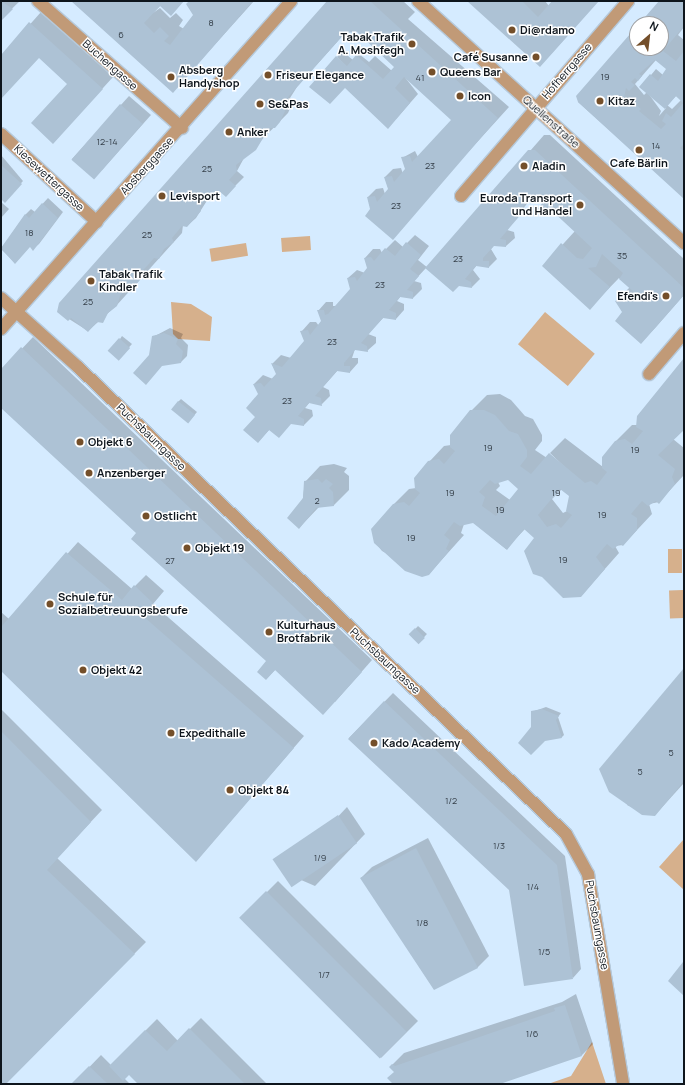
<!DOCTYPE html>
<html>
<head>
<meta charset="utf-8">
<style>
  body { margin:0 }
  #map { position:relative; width:685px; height:1085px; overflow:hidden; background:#d5ebff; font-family:Manrope,sans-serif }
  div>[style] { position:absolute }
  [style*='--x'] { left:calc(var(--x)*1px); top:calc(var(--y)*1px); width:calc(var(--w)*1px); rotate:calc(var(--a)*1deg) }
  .green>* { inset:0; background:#d6b08c; transform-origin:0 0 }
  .shadow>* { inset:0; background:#0003; transform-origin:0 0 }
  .building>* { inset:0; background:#adc2d5; transform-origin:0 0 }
  .roads { filter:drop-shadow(1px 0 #b5c9db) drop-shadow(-1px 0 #b5c9db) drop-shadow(0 1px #b5c9db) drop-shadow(0 -1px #b5c9db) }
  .minor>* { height:12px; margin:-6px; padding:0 6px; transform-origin:6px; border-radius:6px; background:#c19a77 }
  .tertiary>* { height:12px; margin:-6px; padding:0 6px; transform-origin:6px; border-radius:6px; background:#c19a77 }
  .dots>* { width:11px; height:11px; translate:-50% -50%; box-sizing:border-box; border:2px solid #fff; border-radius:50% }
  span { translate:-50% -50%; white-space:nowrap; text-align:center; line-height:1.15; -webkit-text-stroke:3px #fff; paint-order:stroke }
  .number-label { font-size:9px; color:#36404a }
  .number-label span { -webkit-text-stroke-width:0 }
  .poi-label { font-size:11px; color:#0e151c; font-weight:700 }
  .left { translate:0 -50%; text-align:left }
  .right { translate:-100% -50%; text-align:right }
  .street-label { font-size:11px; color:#0e151c }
  .frame { position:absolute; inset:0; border:2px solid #0e151c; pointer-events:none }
  .north { position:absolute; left:629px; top:16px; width:40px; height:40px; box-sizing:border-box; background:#fff; border:1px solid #9fa1a4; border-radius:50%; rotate:28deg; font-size:11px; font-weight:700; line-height:16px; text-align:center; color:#0e151c }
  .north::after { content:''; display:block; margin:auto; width:14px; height:18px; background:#744f2a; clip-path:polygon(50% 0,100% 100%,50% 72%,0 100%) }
</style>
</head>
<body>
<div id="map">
  <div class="green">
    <div style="left:310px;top:236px;width:14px;height:29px;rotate:86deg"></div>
    <div style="left:246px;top:243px;width:13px;height:37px;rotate:81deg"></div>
    <div style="clip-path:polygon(171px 302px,191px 304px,212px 317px,210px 341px,178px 339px,173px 334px)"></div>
    <div style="left:545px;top:312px;width:65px;height:42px;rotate:40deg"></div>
    <div style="left:668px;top:549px;width:14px;height:24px"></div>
    <div style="left:683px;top:590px;width:28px;height:14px;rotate:88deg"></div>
    <div style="clip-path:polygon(684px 839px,684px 890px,659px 867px)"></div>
    <div style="clip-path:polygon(592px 1042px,606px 1084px,548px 1084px,571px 1076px)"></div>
  </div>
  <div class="shadow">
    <div style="clip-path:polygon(1px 1px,20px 1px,1px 19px)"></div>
    <div style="clip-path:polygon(72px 1px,183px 1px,161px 5px,153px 13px,160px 8px,170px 18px,176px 13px,183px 20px,179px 26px,184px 29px,194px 16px,190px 1px,254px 1px,173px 91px)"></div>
    <div style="clip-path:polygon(328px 1px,403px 1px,415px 12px,408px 19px,509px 107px,469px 151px,371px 209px,368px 197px,376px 189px,383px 188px,385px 194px,389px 190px,385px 177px,393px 169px,401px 168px,403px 174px,406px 169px,402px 158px,415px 151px,418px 157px,453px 120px,404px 76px,418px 94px,396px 119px,337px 57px,342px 51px,353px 60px,359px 54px,369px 62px,375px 56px,392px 71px,396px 67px,358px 31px,346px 32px,297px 87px,290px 98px,293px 102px,288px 113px,244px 158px,237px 171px,244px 177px,234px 187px,220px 190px,208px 199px,196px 218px,187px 226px,183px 225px,182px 233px,116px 306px,88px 331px,58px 312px)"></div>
    <div style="clip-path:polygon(469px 1px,545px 1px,549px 6px,553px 1px,598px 1px,551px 54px)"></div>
    <div style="clip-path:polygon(evenodd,660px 1px,684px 1px,684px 27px,678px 35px,684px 40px,684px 197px,578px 102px,637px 28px,637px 48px,661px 48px,661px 24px,640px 24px,660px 1px,656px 60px,668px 69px,663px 75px,656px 69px,651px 75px,641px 86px,647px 92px,644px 95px,635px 84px,656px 60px,660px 1px,648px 93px,666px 108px,659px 116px,661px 111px,648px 93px,660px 1px,676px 96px,681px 100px,672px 109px,667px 105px,676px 96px)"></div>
    <div style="clip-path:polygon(41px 12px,113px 77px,53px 143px,68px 84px,39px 57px,1px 97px,1px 57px)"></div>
    <div style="clip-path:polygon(129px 96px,151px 115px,102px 170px,72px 159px)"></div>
    <div style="clip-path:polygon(544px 135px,550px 135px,684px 259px,684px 295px,656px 327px,641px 343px,616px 301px,630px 287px,619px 278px,590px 308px,543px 266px,575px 231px,544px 202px,532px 197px,507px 230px,514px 232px,515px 238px,506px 246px,494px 245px,491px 249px,497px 259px,489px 267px,477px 265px,473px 270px,480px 279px,472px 287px,426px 268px,414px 281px,421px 283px,422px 289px,413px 298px,401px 296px,397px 301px,404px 304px,404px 310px,396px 319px,384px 317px,368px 334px,376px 337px,376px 343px,367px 351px,355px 349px,352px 358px,358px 358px,358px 363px,350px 372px,338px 370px,323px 387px,329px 390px,330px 396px,322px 404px,310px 402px,305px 408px,312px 410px,313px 416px,304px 425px,292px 423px,270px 429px,258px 442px,256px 417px,260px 394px,254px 384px,263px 375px,273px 379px,277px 374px,272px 364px,281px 355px,291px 358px,305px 341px,302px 331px,310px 322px,316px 322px,319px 326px,323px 321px,318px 311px,326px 302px,333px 302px,333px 306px,336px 306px,351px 289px,348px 278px,357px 270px,365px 273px,369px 269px,365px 258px,373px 249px,380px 249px,382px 253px,395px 240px,403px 247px,415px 235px,429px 246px,418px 260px,428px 268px)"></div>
    <div style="clip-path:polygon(1px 155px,23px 181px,5px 201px,1px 197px)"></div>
    <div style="clip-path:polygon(48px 198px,63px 212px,39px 244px,33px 249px,30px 246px,15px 263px,1px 249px,25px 215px,31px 209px,35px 212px)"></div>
    <div style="clip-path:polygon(1px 202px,9px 209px,1px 218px)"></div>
    <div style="clip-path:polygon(170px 328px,183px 334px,181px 338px,188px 345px,187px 356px,181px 362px,162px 365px,150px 355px,153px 337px)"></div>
    <div style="clip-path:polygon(122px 336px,132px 344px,121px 356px,120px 339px)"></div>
    <div style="clip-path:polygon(33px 337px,372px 660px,335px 702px,276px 669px,266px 679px,268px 661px,132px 539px,138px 533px,1px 407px,1px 371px)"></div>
    <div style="clip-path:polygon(evenodd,684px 359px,684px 428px,673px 439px,684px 448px,684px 475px,659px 502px,649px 504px,652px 514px,623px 545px,615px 546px,619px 553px,581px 596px,564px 597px,536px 538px,525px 529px,506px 549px,473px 522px,464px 524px,461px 533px,464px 535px,429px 574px,382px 551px,375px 542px,393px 505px,409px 489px,416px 488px,429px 462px,444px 446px,451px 445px,471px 411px,487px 395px,500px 394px,511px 400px,525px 416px,533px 419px,542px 435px,542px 441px,535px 450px,574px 476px,550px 453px,565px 438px,603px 467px,616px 441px,632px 425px,638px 425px,684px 359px,508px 479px,520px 489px,510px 500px,496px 490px,500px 486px,498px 482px,508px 479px,684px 359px,562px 489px,570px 495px,567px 511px,563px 513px,552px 499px,562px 489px)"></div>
    <div style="clip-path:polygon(181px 399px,197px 412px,191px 419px,178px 402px)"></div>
    <div style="clip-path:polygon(334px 464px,347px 468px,344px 472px,349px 476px,349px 490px,334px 505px,319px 507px,299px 528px,305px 482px,320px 466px)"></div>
    <div style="clip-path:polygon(78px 542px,132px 589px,146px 575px,164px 591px,153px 604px,304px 736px,196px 861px,1px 669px,1px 612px,9px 619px)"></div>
    <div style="left:418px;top:626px;width:12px;height:12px;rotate:42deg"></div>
    <div style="clip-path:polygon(684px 669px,684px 783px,655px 815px,649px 815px,627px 805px)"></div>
    <div style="clip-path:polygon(393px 693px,565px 856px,581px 969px,573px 978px,510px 889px,349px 738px)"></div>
    <div style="clip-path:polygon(546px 707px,561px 713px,558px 717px,564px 735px,562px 737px,545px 740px,532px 727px,532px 712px)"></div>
    <div style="clip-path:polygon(1px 709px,102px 810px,57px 858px,146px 942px,5px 1084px,1px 1084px)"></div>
    <div style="clip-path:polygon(347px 807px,365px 834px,315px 886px,285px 873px)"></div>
    <div style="clip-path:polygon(428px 838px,489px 956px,478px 967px,434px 989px,361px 878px,372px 867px)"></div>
    <div style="left:278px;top:881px;width:198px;height:52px;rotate:45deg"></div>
    <div style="clip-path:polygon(576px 994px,593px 1044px,582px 1055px,497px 1084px,394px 1084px,395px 1072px,390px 1067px,404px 1053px,562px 1002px)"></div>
    <div style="clip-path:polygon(201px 1018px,267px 1084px,140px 1084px,129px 1074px,124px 1078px,130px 1084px,73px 1084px,101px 1055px,111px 1065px,157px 1019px,178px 1041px)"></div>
  </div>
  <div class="building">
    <div style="clip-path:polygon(1px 1px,13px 9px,1px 21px)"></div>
    <div style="clip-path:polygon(71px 1px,184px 1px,171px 16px,160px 6px,144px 23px,154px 33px,160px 27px,169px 36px,164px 41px,170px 45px,193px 15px,186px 4px,189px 1px,253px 1px,173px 93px)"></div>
    <div style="clip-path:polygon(327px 1px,370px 1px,498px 118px,393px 240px,365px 216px,370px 209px,367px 197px,375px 196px,377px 202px,388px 189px,384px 177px,392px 176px,394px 182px,405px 169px,401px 157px,410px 156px,412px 162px,451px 120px,404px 77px,395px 88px,410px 103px,388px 129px,345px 88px,330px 104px,309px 87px,336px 56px,347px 66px,356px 55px,383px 79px,394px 67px,357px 32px,345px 33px,289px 96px,282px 107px,285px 111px,280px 122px,275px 128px,269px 128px,256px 150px,236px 165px,237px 171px,229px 180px,236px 186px,226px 197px,219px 191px,211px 201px,206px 199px,200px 206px,201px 211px,187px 227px,182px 226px,172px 238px,174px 242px,164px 249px,159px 259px,154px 258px,148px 265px,143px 270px,144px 275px,130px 292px,124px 291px,120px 296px,117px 306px,108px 313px,103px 323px,97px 322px,88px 332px,71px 318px,68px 321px,57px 312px,59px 303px)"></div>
    <div style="clip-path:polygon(467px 1px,522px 1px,538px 17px,552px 1px,599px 1px,540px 67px)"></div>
    <div style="clip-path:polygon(evenodd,659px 1px,684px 1px,684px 26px,663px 51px,676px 61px,684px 51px,684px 144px,680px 148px,684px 151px,684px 199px,578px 102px,576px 96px,637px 26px,637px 48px,661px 48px,661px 24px,639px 24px,659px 1px,655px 60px,666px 69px,658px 81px,650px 74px,639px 87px,665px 109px,676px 96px,683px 103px,671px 117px,666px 113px,662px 121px,666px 124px,661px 129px,639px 111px,641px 109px,634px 103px,632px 105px,624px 98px,626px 88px,629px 91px,635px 85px,631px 82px,635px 78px,638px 81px,642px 76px,639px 74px,655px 60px)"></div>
    <div style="clip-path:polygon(29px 22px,103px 89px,53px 144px,31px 123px,67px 84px,39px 58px,1px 99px,1px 55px)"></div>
    <div style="left:120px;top:104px;width:30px;height:74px;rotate:41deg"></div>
    <div style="clip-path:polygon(528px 150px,535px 150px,683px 287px,684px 295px,641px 344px,615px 321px,622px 312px,615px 301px,626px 296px,632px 301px,635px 293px,619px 279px,623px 273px,602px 254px,596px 267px,588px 268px,610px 287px,590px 310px,542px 266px,561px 243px,577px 258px,583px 259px,592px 248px,549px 208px,543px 213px,538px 209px,543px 202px,537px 197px,530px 198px,520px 210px,523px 212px,500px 239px,506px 240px,506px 247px,494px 246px,483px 258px,483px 261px,489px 261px,489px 268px,476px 266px,465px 279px,471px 282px,472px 288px,459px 286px,453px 292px,425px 268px)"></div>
    <div style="clip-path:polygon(1px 165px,22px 184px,5px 203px,1px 199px)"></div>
    <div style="clip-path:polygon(42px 203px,58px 218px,33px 251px,30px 247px,15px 264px,1px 248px,25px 214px,29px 218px)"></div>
    <div style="clip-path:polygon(406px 242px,421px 255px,410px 269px,419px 276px,407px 290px,413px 292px,413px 299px,400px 297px,389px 310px,396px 313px,396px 320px,383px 318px,361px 343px,367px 346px,368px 352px,355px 350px,344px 363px,344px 366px,350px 366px,350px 373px,337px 371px,315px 396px,321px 398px,322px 406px,309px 403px,298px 416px,304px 419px,304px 426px,291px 424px,279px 438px,269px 430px,258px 443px,243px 430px,255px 417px,246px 408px,258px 394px,253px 384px,261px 383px,264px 387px,276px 374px,271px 363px,282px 367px,304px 341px,300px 331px,308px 330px,310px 335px,321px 321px,317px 310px,324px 310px,325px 315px,328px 314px,350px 289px,347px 278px,355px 277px,357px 281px,367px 268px,364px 258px,371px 257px,374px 261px,385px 248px,395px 256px)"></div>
    <div style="clip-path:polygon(164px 333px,178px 339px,176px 344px,183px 351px,181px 363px,162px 366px,146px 385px,133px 373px,149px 355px,152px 336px)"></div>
    <div style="left:119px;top:338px;width:15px;height:17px;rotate:42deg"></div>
    <div style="clip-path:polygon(21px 347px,362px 672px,323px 715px,275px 670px,266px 680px,257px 672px,266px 661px,131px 539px,136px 533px,1px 408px,1px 369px)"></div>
    <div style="clip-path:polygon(evenodd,684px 358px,684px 430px,658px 455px,675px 469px,672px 477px,675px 484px,659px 504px,656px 501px,648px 506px,642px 501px,636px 508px,631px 514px,637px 518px,637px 530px,623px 546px,620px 544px,613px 549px,607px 544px,601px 551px,596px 557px,605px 569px,581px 597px,563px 598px,542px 577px,533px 574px,524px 551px,534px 538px,524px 529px,507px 550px,473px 523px,460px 526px,454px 522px,444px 535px,450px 540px,446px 549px,449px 551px,429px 575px,422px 577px,405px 571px,374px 543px,371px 529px,393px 504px,404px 502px,409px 506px,420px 493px,415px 489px,414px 478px,428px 461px,439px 459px,444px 464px,455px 451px,450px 447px,450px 435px,470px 410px,484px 410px,495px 415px,509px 431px,518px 434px,527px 450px,527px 457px,520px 466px,531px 474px,549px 453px,585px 483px,591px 481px,597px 485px,607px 472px,602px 468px,602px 457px,615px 441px,625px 439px,632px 444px,643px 431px,636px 427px,637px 416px,684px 358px,490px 480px,495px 484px,508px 480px,518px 489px,496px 516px,482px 506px,485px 497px,479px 492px,490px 480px,684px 358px,560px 489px,569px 496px,566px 511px,572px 515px,561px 528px,556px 524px,547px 527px,538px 515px,560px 489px)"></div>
    <div style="left:178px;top:401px;width:22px;height:11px;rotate:39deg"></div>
    <div style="clip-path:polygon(318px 479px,322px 483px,326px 479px,333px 484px,329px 488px,333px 492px,334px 506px,316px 508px,299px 529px,287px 518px,303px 498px,304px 481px)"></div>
    <div style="clip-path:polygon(66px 552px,122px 600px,134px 585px,153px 603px,143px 616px,294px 748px,196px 862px,1px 671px,1px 627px)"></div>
    <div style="left:415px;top:628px;width:14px;height:9px;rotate:45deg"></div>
    <div style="clip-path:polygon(684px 668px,684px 781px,655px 816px,642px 815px,609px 792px,599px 769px)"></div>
    <div style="clip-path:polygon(384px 701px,557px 865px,573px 979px,524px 986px,509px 890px,348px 739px)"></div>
    <div style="clip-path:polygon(542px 709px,559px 716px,556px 720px,562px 738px,545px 741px,531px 755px,518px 743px,531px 727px,531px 711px)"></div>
    <div style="clip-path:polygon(1px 731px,91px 822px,47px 870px,135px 954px,6px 1084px,1px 1084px)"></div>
    <div style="left:338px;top:815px;width:34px;height:79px;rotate:56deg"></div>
    <div style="clip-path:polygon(416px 848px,478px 968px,434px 990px,360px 878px)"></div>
    <div style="left:266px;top:891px;width:199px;height:38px;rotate:45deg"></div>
    <div style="clip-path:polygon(683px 962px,684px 963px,684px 996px,668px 981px)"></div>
    <div style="clip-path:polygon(565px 1005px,582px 1056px,500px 1084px,393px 1084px,387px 1078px,394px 1072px,389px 1067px,392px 1064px,395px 1066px,555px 1011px,554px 1008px)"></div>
    <div style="clip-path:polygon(189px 1028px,245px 1084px,138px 1084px,129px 1075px,123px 1081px,109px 1066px,145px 1030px,167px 1051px)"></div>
    <div style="clip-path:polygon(89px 1066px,108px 1084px,71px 1084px)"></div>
  </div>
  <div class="roads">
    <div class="minor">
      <div style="--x:38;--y:1;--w:192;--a:41.4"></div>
      <div style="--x:418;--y:1;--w:360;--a:42.3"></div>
      <div style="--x:1;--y:134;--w:130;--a:42.5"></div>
      <div style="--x:461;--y:196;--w:257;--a:-49.4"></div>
      <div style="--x:1;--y:298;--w:103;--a:41.9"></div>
      <div style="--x:78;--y:367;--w:675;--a:43.74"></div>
      <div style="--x:566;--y:834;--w:46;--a:61.2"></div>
      <div style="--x:588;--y:874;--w:213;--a:80.5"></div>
      <div style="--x:649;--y:374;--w:54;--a:-49.5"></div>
    </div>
    <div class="tertiary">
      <div style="--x:1;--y:329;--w:438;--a:-48.5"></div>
    </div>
  </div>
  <div class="dots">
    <div style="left:512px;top:30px;background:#744f2a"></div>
    <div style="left:412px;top:44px;background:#744f2a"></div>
    <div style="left:536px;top:57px;background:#744f2a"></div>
    <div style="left:432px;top:72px;background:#744f2a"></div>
    <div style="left:268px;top:75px;background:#744f2a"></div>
    <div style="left:171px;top:77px;background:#744f2a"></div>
    <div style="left:460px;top:96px;background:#744f2a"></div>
    <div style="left:600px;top:101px;background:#744f2a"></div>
    <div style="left:260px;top:104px;background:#744f2a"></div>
    <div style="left:229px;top:132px;background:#744f2a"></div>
    <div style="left:639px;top:150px;background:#744f2a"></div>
    <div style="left:524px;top:166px;background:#744f2a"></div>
    <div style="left:162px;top:196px;background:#744f2a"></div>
    <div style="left:580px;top:205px;background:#744f2a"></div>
    <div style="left:91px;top:281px;background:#744f2a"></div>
    <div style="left:666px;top:296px;background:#744f2a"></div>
    <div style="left:80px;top:442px;background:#744f2a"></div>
    <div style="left:89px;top:473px;background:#744f2a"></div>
    <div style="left:146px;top:516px;background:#744f2a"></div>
    <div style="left:187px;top:548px;background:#744f2a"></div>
    <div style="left:50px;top:604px;background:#744f2a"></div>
    <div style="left:269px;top:632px;background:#744f2a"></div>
    <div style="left:83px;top:670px;background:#744f2a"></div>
    <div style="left:171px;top:733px;background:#744f2a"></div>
    <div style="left:374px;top:743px;background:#744f2a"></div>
    <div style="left:230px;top:790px;background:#744f2a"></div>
  </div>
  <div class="number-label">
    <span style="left:211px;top:23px">8</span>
    <span style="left:121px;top:35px">6</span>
    <span style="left:605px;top:77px">19</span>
    <span style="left:420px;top:78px">41</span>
    <span style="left:107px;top:142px">12-14</span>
    <span style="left:656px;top:146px">14</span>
    <span style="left:430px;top:166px">23</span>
    <span style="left:207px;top:169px">25</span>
    <span style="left:396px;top:206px">23</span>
    <span style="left:29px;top:233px">18</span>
    <span style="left:147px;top:235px">25</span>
    <span style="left:622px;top:256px">35</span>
    <span style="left:458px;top:259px">23</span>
    <span style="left:380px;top:285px">23</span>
    <span style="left:88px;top:302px">25</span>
    <span style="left:332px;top:342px">23</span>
    <span style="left:287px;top:401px">23</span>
    <span style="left:488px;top:448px">19</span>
    <span style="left:635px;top:450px">19</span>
    <span style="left:450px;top:493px">19</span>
    <span style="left:556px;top:493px">19</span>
    <span style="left:317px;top:501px">2</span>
    <span style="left:500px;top:510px">19</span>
    <span style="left:602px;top:515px">19</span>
    <span style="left:411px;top:538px">19</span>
    <span style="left:563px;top:560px">19</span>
    <span style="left:170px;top:561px">27</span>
    <span style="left:671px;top:753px">5</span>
    <span style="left:640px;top:772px">5</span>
    <span style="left:451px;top:801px">1/2</span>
    <span style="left:499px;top:846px">1/3</span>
    <span style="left:320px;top:858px">1/9</span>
    <span style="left:533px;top:887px">1/4</span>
    <span style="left:422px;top:923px">1/8</span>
    <span style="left:544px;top:952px">1/5</span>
    <span style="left:324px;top:975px">1/7</span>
    <span style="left:532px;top:1034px">1/6</span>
  </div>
  <div class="poi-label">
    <span class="left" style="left:520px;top:30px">Di@rdamo</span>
    <span class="right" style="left:404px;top:44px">Tabak Trafik<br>A. Moshfegh</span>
    <span class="right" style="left:528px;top:57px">Café Susanne</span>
    <span class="left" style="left:179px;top:77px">Absberg<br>Handyshop</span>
    <span class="left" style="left:440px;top:72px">Queens Bar</span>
    <span class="left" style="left:276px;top:75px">Friseur Elegance</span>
    <span class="left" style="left:468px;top:96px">Icon</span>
    <span class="left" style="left:608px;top:101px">Kitaz</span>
    <span class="left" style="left:268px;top:104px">Se&amp;Pas</span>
    <span class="left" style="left:237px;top:132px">Anker</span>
    <span style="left:639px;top:163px">Cafe Bärlin</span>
    <span class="left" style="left:532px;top:166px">Aladin</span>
    <span class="left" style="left:170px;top:196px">Levisport</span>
    <span class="right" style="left:572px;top:205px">Euroda Transport<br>und Handel</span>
    <span class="left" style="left:99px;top:281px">Tabak Trafik<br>Kindler</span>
    <span class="right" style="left:658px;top:296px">Efendi's</span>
    <span class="left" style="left:88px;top:442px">Objekt 6</span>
    <span class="left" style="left:97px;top:473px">Anzenberger</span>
    <span class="left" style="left:154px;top:516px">Ostlicht</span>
    <span class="left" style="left:195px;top:548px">Objekt 19</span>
    <span class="left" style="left:58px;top:604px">Schule für<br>Sozialbetreuungsberufe</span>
    <span class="left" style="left:277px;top:632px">Kulturhaus<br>Brotfabrik</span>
    <span class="left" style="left:91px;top:670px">Objekt 42</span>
    <span class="left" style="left:179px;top:733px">Expedithalle</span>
    <span class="left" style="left:382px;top:743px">Kado Academy</span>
    <span class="left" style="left:238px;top:790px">Objekt 84</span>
  </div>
  <div class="street-label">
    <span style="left:110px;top:65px;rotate:42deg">Buchengasse</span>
    <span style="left:567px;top:71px;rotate:-49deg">Hofherrgasse</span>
    <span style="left:551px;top:122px;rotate:42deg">Quellenstraße</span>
    <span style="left:147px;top:166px;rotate:-48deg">Absberggasse</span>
    <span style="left:49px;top:178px;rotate:43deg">Kiesewettergasse</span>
    <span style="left:151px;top:437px;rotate:44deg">Puchsbaumgasse</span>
    <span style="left:385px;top:661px;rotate:43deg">Puchsbaumgasse</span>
    <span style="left:597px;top:925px;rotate:80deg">Puchsbaumgasse</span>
  </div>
  <div class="frame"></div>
  <div class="north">N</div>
</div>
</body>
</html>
